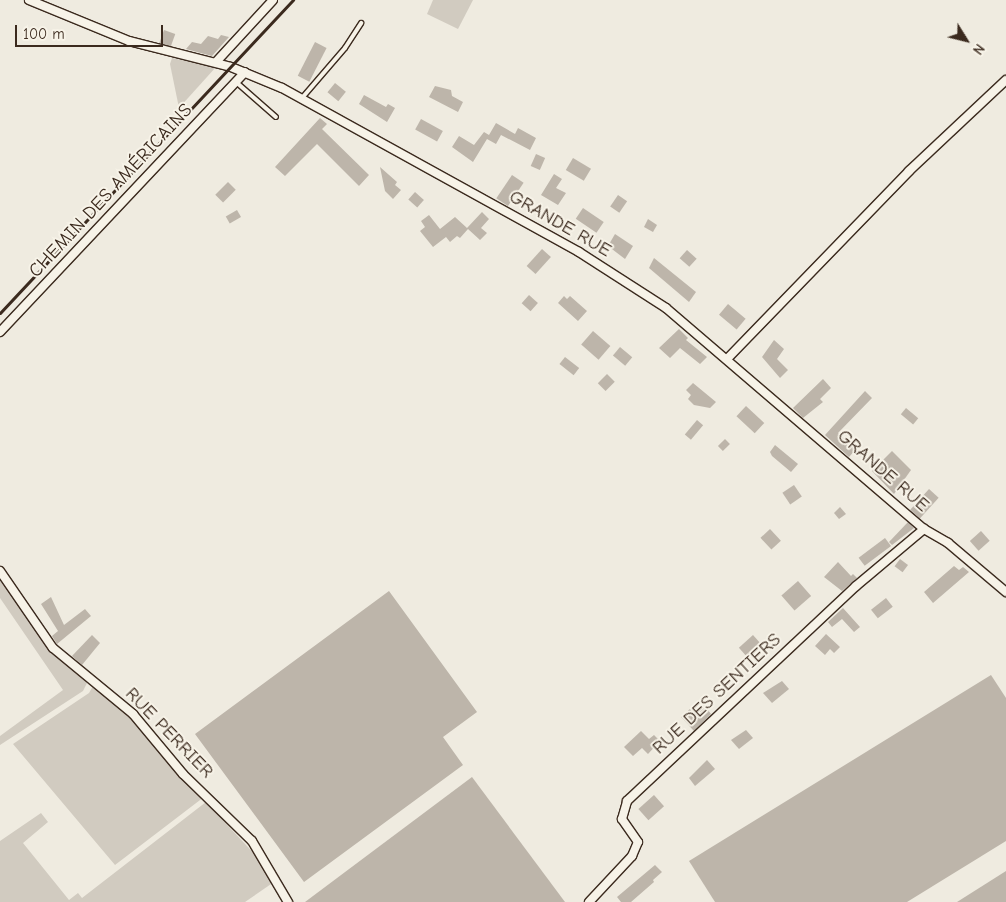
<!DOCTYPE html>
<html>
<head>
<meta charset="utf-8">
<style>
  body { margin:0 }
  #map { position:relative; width:1006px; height:902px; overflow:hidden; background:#efebe0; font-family:"Comic Neue",sans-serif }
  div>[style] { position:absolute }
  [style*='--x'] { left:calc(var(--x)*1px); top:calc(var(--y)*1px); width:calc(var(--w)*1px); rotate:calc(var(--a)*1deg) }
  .green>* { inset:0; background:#d1cbc0 }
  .building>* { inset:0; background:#bdb5aa; transform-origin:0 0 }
  .roads { filter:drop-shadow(1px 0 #3b2a1e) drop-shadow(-1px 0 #3b2a1e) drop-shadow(0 1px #3b2a1e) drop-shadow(0 -1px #3b2a1e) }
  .service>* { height:4px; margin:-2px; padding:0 2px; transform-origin:2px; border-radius:2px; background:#f7f3e8 }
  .minor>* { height:8px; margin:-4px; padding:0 4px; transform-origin:4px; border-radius:4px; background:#f7f3e8 }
  .rail>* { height:3px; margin:-1.5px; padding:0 1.5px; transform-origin:1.5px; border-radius:1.5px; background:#3b2a1e }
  span { translate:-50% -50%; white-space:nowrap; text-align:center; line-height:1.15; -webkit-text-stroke:4px #f7f3e8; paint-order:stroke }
  .street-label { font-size:19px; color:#3b2a1e }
  .north { position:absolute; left:941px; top:15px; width:50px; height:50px; -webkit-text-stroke:4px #f7f3e8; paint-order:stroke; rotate:126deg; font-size:14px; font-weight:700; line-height:20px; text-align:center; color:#3b2a1e }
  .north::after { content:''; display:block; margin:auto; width:18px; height:22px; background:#3b2a1e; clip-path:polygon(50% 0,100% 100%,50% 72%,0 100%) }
  .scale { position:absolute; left:15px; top:25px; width:148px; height:22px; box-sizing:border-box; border:2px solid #3b2a1e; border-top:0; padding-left:6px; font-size:15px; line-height:18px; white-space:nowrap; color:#3b2a1e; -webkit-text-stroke:4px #f7f3e8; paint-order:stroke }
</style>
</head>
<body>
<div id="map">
  <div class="green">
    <div style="clip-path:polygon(433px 0,473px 0,458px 29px,427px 14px)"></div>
    <div style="clip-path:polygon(172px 58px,216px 67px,179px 108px,170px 64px)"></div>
    <div style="clip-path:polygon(0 579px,45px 645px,87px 683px,83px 691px,0 745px,0 736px,63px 690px,0 598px)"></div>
    <div style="clip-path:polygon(93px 686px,129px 714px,204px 797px,115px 865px,13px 744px,89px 693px)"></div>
    <div style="clip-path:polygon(206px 802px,261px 861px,274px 882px,245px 902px,0 902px,0 841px,41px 813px,48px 822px,23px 843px,69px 900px,78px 893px,82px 898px)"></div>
  </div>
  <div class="building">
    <div style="left:164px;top:30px;width:12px;height:14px;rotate:20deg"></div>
    <div style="clip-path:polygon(221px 35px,229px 37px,212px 56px,186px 49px,192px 42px,201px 44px,208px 36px,218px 39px)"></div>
    <div style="left:315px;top:42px;width:13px;height:38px;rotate:27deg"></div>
    <div style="left:335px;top:83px;width:14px;height:12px;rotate:39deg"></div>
    <div style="clip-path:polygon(435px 86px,451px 90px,452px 96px,463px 102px,458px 112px,429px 97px)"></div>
    <div style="clip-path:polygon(364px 95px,386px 107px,388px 104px,395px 108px,387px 122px,359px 104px)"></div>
    <div style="clip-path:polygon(320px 118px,327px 124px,322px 129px,369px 175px,359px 186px,317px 144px,285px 176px,275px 167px)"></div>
    <div style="left:421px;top:119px;width:25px;height:12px;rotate:29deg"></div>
    <div style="clip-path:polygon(496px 123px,515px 134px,518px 128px,536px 138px,530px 150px,501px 135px,496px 144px,487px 139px,473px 162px,452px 147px,459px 136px,474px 145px,484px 132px,489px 135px)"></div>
    <div style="left:536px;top:154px;width:10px;height:13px;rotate:24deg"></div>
    <div style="left:573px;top:158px;width:21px;height:14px;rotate:31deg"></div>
    <div style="clip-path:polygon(380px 167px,397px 182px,395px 185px,401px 190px,393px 199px,385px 191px)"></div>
    <div style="clip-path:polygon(554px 174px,562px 179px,556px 188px,566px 193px,558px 205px,541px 195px)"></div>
    <div style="left:512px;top:175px;width:14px;height:28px;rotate:34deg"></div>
    <div style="left:228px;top:182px;width:11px;height:18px;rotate:45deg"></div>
    <div style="left:415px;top:192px;width:12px;height:10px;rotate:42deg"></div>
    <div style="left:618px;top:195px;width:11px;height:14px;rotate:34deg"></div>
    <div style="left:583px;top:208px;width:25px;height:13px;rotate:34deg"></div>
    <div style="left:237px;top:210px;width:8px;height:13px;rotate:60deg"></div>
    <div style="clip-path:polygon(482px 212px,489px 219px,481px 228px,487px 233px,480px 240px,468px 229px,460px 238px,457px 236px,450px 242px,446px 237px,433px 247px,420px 231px,425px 227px,421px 221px,429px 215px,440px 229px,455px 217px,467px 228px)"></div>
    <div style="clip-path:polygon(648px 219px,657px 225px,653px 232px,644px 227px)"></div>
    <div style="clip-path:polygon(615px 234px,633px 246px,625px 259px,608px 246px)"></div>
    <div style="left:542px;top:249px;width:12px;height:23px;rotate:42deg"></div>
    <div style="left:687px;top:250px;width:13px;height:11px;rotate:42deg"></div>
    <div style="clip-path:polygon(654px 258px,696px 292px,689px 302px,649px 268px)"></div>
    <div style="left:529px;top:295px;width:12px;height:11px;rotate:42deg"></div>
    <div style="clip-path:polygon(564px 296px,567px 299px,570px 296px,587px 311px,578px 321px,558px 303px)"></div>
    <div style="left:728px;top:304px;width:23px;height:14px;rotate:40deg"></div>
    <div style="clip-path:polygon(679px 329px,688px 338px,686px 340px,707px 357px,700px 364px,680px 348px,670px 358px,659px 348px)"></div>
    <div style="left:593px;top:331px;width:23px;height:18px;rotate:41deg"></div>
    <div style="clip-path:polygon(774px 340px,784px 349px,777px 359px,788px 370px,780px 378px,762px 357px)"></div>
    <div style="left:620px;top:347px;width:16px;height:11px;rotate:40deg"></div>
    <div style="left:565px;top:357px;width:18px;height:9px;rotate:38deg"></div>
    <div style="left:607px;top:374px;width:11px;height:13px;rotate:45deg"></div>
    <div style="clip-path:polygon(823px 379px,831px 388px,820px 399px,823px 402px,803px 418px,793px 408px)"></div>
    <div style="clip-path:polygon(693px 383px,716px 402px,710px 408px,694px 405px,688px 399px,691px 395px,686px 390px)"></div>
    <div style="clip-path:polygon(865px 391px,872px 398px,838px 433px,856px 449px,849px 457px,825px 435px)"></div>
    <div style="left:746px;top:406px;width:25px;height:14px;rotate:43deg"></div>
    <div style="left:906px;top:408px;width:16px;height:8px;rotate:40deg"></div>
    <div style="left:697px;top:420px;width:8px;height:19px;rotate:40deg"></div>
    <div style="left:725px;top:439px;width:7px;height:10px;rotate:45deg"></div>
    <div style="clip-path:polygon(775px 445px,798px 464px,791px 472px,772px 456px,770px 452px)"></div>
    <div style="clip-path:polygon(892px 451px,911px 470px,894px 494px,872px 471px)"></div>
    <div style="left:794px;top:485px;width:14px;height:14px;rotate:56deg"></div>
    <div style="left:929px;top:489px;width:13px;height:28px;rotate:42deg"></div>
    <div style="clip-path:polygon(840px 507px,846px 514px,839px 519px,834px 513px)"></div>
    <div style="clip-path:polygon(908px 522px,914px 528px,892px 545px,889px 542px)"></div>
    <div style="left:770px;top:529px;width:16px;height:13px;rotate:47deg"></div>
    <div style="left:981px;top:531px;width:13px;height:15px;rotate:48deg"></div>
    <div style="left:885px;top:538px;width:10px;height:33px;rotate:53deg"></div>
    <div style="left:900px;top:559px;width:10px;height:9px;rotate:37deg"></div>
    <div style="clip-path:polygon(838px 562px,851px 576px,853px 574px,857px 578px,842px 591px,824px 577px)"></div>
    <div style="clip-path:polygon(954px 566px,959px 570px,963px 567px,969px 572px,933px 603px,924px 592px)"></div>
    <div style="left:798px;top:581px;width:20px;height:22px;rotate:49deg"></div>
    <div style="clip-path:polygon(389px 591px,477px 712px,443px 737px,463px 765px,304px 882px,195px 734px)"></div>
    <div style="clip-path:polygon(51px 597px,64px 625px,85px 609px,91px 616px,57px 644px,52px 636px,58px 631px,41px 604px)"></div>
    <div style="left:886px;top:598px;width:11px;height:19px;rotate:52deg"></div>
    <div style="clip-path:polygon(843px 608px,860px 627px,854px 632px,842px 619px,832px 627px,828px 622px)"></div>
    <div style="clip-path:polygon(826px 634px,840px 647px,834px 653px,830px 649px,825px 655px,815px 646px)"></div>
    <div style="clip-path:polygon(92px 635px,100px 643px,82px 665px,72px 656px)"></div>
    <div style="left:753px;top:635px;width:12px;height:19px;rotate:48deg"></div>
    <div style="clip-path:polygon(991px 675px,1006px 698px,1006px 841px,907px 902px,715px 902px,689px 861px)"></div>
    <div style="clip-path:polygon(782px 681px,789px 689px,772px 703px,763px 693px)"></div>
    <div style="clip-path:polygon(704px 705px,711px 714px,694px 731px,681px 717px,690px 709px,694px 714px)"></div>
    <div style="clip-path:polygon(746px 730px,753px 738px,739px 749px,731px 740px)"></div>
    <div style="clip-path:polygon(641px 731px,649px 739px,654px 735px,660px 741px,648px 754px,642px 748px,633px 756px,624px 747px)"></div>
    <div style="clip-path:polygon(707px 760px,715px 769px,695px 786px,689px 778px)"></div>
    <div style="clip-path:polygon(472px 777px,565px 902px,305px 902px)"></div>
    <div style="left:654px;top:795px;width:15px;height:21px;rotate:48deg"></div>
    <div style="clip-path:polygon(655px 865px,662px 872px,653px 880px,654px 882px,631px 902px,621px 902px,617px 897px)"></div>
    <div style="clip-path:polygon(1006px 871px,1006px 902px,957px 902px)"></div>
  </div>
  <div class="roads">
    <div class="service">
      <div style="--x:236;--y:82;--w:53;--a:41.2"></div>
      <div style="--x:302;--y:98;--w:66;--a:-49.3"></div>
      <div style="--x:345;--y:48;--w:30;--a:-57"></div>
    </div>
    <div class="minor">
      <div style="--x:29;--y:0;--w:108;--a:22.3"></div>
      <div style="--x:129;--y:41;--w:105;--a:14.3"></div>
      <div style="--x:231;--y:67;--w:55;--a:22.4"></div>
      <div style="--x:282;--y:88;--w:339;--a:28.9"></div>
      <div style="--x:579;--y:252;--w:103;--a:32.8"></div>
      <div style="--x:666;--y:308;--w:340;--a:40.6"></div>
      <div style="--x:924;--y:529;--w:28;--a:30"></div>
      <div style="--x:948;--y:543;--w:76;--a:40.2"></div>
      <div style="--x:216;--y:62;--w:84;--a:-47.4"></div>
      <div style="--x:0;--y:332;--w:357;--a:-46.7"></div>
      <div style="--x:727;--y:359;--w:262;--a:-45.9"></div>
      <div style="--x:909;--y:171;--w:133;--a:-43.2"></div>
      <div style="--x:0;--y:571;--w:93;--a:55.5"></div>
      <div style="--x:53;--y:648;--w:104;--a:39.5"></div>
      <div style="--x:133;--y:714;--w:78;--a:50.2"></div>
      <div style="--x:183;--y:774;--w:96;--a:44.2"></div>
      <div style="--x:252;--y:841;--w:71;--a:59.5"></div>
      <div style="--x:589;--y:902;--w:63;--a:-46.9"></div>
      <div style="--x:632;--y:856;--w:15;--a:-67"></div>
      <div style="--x:638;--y:842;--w:28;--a:-125"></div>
      <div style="--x:622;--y:819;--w:19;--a:-74"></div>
      <div style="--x:627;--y:801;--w:314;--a:-43.2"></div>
      <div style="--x:856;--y:586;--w:89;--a:-40"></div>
    </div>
  </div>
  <div class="rail">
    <div style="--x:0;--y:313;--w:429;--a:-46.9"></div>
  </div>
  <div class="street-label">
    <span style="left:111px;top:191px;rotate:-47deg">CHEMIN DES AMÉRICAINS</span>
    <span style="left:560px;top:224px;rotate:30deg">GRANDE RUE</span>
    <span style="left:883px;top:471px;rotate:41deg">GRANDE RUE</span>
    <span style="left:717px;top:694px;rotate:-43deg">RUE DES SENTIERS</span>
    <span style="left:169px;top:733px;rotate:46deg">RUE PERRIER</span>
  </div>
  <div class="north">N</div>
  <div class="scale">100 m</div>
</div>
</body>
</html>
